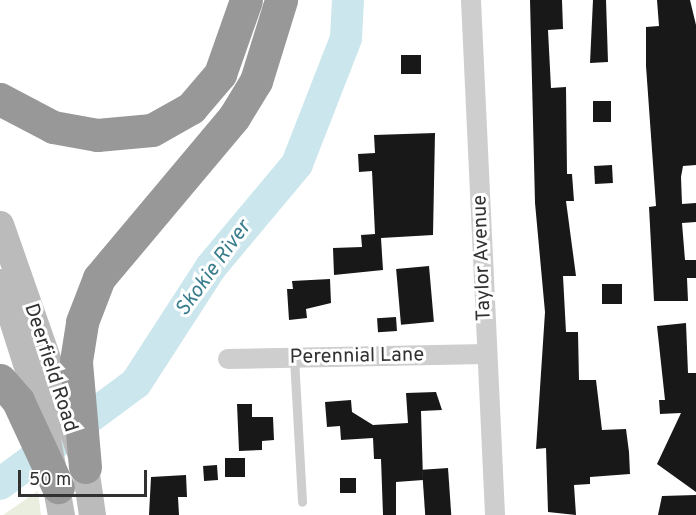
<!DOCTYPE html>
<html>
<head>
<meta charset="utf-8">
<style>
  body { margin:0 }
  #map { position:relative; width:696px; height:515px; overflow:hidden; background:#fff; font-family:Overpass,sans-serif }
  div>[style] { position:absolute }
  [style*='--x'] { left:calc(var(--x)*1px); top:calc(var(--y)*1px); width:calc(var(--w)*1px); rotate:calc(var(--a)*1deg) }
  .green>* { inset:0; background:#eaeedf }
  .river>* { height:32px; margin:-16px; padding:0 16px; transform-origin:16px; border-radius:16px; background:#cbe7ed }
  .building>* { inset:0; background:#181818; transform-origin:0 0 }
  .service>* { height:9px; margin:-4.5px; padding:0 4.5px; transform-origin:4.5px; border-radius:4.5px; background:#cecece }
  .minor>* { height:20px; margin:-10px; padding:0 10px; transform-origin:10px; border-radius:10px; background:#cecece }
  .secondary>* { height:27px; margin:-13.5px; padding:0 13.5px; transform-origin:13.5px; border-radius:13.5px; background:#bbb }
  .motorway>* { height:33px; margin:-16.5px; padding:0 16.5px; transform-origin:16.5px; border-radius:16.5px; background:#989898 }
  span { translate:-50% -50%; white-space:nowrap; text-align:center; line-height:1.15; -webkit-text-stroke:6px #fff; paint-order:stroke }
  .street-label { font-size:20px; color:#313131 }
  .water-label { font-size:21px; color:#3a7e8e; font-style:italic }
  .scale { position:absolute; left:18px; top:470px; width:129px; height:27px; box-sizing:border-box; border:3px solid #313131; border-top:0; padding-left:8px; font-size:18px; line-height:21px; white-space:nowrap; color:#313131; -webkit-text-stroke:4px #fff; paint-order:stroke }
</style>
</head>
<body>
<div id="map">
  <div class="green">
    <div style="clip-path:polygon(38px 491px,41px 515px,3px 515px)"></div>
  </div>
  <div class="river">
    <div style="--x:0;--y:484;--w:169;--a:-36.6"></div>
    <div style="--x:136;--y:383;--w:138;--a:-57.1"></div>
    <div style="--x:211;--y:267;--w:134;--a:-50.1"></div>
    <div style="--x:297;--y:164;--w:135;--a:-68.7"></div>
    <div style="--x:346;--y:38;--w:38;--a:-87"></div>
  </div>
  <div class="building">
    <div style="clip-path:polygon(530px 0,562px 0,563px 29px,548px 30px,551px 88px,566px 87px,567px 174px,572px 174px,574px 201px,566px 201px,576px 276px,563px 276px,566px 332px,578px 332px,579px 380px,596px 380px,602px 430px,626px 429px,629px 452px,630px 474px,590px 477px,590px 484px,574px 485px,576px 515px,548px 512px,546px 448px,536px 449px,545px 312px,535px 203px)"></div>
    <div style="clip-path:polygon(593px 0,606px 0,608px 62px,590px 63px)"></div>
    <div style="clip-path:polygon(657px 0,690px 0,696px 25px,696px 165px,683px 166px,681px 177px,682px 204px,696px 203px,696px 222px,682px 223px,685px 260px,696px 260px,696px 278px,687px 278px,688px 301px,654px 301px,649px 207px,656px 206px,646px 66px,646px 27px,659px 26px)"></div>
    <div style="left:421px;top:55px;width:19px;height:20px;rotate:90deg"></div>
    <div style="left:593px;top:101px;width:18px;height:21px"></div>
    <div style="clip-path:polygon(435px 133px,433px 235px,381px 238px,383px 270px,334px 275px,333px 248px,362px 247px,361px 235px,375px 234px,372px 171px,359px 172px,358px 154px,375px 153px,374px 135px)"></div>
    <div style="left:612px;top:165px;width:18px;height:18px;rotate:87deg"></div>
    <div style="left:429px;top:266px;width:56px;height:33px;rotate:85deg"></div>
    <div style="clip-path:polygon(330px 279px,331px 303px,306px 309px,307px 318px,289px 320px,287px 289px,293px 289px,292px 281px)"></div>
    <div style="left:602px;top:284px;width:20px;height:20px"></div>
    <div style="left:396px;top:317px;width:14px;height:19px;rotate:86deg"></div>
    <div style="clip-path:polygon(686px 323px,688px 373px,696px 373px,696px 492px,657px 464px,681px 413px,660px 414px,659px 400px,665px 400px,657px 326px)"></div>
    <div style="clip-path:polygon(436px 392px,442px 410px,421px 411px,423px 480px,396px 482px,396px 515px,383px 515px,381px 459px,374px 459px,373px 438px,341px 440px,340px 426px,327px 427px,325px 402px,351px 400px,352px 412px,373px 425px,408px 423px,406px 393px)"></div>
    <div style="clip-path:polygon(237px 404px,252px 404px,252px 417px,273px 417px,274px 440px,262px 441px,262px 450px,239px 451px)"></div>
    <div style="left:225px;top:458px;width:20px;height:19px"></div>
    <div style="left:217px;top:465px;width:15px;height:14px;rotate:86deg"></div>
    <div style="left:448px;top:468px;width:47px;height:26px;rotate:86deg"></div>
    <div style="clip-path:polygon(186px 475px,187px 497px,178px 497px,179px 515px,149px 515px,151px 477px)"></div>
    <div style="left:340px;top:478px;width:16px;height:15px"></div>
    <div style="clip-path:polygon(696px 495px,696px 515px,658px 515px,662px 496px)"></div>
  </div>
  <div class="service">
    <div style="--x:294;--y:358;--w:144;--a:86.8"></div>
  </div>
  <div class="minor">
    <div style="--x:471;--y:0;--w:516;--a:87.33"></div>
    <div style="--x:228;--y:359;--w:259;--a:-1.1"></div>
  </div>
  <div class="secondary">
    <div style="--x:0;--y:224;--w:257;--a:70.7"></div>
    <div style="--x:85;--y:467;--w:49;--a:81.7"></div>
    <div style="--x:0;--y:282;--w:142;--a:72.3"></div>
    <div style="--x:43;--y:417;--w:100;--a:79.6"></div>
  </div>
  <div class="motorway">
    <div style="--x:0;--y:99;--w:60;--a:27.8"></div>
    <div style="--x:53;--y:127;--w:45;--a:10.3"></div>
    <div style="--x:97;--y:135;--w:55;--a:-5.2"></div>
    <div style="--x:152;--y:130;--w:45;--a:-29.4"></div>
    <div style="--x:191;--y:108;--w:45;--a:-49.5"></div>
    <div style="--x:220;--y:74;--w:78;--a:-70.6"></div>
    <div style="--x:0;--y:380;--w:28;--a:49"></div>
    <div style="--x:18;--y:401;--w:95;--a:65.1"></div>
    <div style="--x:85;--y:467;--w:106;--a:-94.9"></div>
    <div style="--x:76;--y:361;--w:39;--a:-81"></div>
    <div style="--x:82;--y:322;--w:47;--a:-68.9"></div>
    <div style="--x:99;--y:278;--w:210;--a:-50"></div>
    <div style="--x:234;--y:117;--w:42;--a:-58.6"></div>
    <div style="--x:256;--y:81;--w:85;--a:-72.8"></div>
  </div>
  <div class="street-label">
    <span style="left:483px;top:258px;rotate:-92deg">Taylor Avenue</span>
    <span style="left:357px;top:357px;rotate:-1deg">Perennial Lane</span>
    <span style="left:50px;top:368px;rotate:72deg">Deerfield Road</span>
  </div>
  <div class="water-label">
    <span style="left:214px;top:269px;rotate:-54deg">Skokie River</span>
  </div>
  <div class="scale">50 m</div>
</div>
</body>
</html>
